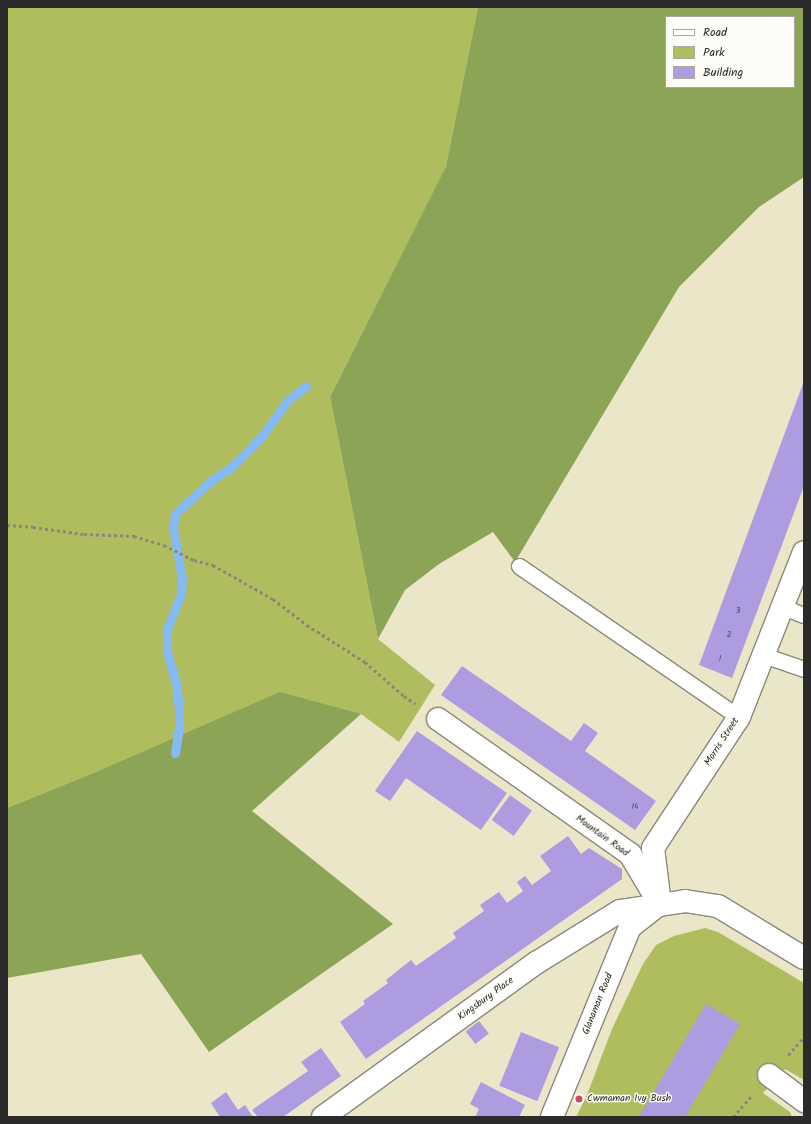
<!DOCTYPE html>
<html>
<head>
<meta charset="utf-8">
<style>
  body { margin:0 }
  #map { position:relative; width:811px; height:1124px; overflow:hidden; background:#ebe6c8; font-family:Kalam,sans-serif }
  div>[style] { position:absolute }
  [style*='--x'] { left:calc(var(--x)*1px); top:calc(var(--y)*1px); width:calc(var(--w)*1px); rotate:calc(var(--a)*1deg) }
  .green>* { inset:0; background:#afbd5f }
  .forest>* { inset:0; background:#8ba456 }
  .stream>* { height:9px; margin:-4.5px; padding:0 4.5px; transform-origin:4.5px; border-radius:4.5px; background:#85baf3 }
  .building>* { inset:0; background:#ad9ce0; transform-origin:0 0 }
  .path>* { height:2.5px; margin-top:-1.25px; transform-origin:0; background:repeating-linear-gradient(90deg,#8b887a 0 3px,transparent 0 6px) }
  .roads { filter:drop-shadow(1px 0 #8b887a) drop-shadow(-1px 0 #8b887a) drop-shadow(0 1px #8b887a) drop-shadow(0 -1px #8b887a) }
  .service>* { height:15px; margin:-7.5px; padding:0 7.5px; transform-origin:7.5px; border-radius:7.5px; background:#fff }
  .minor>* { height:22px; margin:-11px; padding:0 11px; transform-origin:11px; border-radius:11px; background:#fff }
  .dots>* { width:11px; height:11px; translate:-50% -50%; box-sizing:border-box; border:2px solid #fdfcf7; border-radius:50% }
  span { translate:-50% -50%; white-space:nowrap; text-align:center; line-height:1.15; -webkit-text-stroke:3px #fdfcf7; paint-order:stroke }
  .number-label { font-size:8px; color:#4c4758 }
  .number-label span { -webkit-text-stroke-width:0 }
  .street-label { font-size:10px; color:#2b2b2b }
  .poi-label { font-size:10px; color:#2b2b2b }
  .left { translate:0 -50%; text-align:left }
  .frame { position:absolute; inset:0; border:8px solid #2b2b2b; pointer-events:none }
  .legend { position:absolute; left:665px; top:16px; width:130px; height:72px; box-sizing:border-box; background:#fdfcf7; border:1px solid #a9a8a5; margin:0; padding:5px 7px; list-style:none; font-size:12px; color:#2b2b2b }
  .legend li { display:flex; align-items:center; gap:8px; height:20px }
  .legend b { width:20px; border:1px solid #a9a8a5 }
</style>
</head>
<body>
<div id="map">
  <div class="green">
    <div style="clip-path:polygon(7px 7px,478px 7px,446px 166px,330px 397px,378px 639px,435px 685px,399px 742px,361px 714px,103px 769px,7px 808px)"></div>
    <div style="clip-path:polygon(705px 928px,718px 932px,804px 983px,804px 1080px,785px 1069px,763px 1093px,790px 1112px,792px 1117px,576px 1117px,587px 1095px,612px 1029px,643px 964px,656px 945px,674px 936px)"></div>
  </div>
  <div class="forest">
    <div style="clip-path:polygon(evenodd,478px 7px,804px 7px,804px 177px,759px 207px,679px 287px,515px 562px,493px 532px,439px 564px,405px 590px,378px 639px,330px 397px,446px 166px,478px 7px,666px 17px,794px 17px,794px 87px,666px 87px,666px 17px)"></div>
    <div style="clip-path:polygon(280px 692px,361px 714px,252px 811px,393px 924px,209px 1052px,141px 954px,7px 978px,7px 808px,103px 769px)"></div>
  </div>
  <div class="stream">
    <div style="--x:175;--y:753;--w:26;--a:-81"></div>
    <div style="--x:179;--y:727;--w:17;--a:-90"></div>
    <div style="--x:179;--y:710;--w:27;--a:-96"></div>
    <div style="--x:176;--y:683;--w:32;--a:-106"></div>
    <div style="--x:167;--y:652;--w:23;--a:-90"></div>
    <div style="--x:167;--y:629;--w:38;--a:-68"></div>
    <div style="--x:181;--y:594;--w:15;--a:-86"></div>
    <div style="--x:182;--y:579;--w:53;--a:-99.8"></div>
    <div style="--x:173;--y:527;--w:13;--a:-81"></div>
    <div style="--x:175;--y:514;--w:50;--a:-42.6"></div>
    <div style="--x:212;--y:480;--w:22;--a:-34"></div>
    <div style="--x:230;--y:468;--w:19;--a:-43"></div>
    <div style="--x:244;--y:455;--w:26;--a:-47"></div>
    <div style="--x:262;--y:436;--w:43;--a:-54.5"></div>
    <div style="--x:287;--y:401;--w:24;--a:-38"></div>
  </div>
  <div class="building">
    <div style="clip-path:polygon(804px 381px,804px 486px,732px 678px,699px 665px)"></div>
    <div style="clip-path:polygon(462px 666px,571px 741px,584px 723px,598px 733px,585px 751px,656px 801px,635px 830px,441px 695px)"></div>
    <div style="clip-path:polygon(417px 731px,507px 793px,481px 830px,406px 778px,390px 801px,375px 791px)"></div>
    <div style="left:510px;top:795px;width:27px;height:31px;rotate:36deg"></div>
    <div style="clip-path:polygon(568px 836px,581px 854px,589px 848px,622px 869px,622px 879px,366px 1059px,340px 1022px,365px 1004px,363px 1001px,388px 983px,386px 980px,411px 960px,416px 966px,456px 938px,453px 933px,484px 911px,480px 905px,499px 892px,507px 903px,523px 891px,517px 882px,525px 876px,532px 885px,551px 871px,540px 856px)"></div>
    <div style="clip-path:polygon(706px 1004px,740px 1024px,685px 1117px,639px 1117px)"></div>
    <div style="left:479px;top:1021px;width:16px;height:17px;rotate:52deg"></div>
    <div style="left:521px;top:1032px;width:41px;height:58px;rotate:22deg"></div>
    <div style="clip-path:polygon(321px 1048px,341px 1076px,283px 1117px,258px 1117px,252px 1110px,308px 1071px,301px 1062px)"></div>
    <div style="clip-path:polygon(481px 1082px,525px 1105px,519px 1117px,475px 1117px,479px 1109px,470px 1104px)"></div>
    <div style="clip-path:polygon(226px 1092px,238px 1110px,245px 1105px,253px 1117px,220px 1117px,211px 1103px)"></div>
  </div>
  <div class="path">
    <div style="--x:7;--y:525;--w:26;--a:4"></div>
    <div style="--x:33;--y:527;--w:51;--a:7.8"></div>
    <div style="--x:84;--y:534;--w:50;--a:2.3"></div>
    <div style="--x:134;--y:536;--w:31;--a:17"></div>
    <div style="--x:164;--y:545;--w:34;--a:27"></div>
    <div style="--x:194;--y:560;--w:20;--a:15"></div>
    <div style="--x:213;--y:565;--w:69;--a:29.5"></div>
    <div style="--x:273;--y:599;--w:43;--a:37.4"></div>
    <div style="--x:307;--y:625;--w:69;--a:32.5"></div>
    <div style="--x:365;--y:662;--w:52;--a:41.1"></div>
    <div style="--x:404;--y:696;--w:14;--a:34"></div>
    <div style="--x:788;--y:1055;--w:24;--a:-48"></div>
    <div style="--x:733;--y:1117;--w:28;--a:-49"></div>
  </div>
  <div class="roads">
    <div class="service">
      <div style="--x:519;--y:566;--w:267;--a:34.5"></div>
      <div style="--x:783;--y:607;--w:22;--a:21"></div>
      <div style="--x:763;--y:655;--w:43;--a:18.9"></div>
    </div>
    <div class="minor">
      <div style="--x:438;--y:719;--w:235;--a:35.1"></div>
      <div style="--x:630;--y:854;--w:49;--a:59.2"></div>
      <div style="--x:660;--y:904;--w:56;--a:-97.1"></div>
      <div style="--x:653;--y:848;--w:157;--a:-56.7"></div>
      <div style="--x:739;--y:717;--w:177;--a:-68.5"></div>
      <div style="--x:769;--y:1075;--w:44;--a:36.6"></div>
      <div style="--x:323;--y:1117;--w:263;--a:-35.9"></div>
      <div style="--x:536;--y:963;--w:99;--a:-31.8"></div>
      <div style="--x:620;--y:911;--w:66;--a:-8.7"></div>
      <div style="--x:685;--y:901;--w:33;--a:9"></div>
      <div style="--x:718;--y:906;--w:100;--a:31.2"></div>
      <div style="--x:552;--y:1117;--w:205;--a:-67.7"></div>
      <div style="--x:630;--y:927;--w:36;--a:-38"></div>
    </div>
  </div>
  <div class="dots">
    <div style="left:579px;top:1099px;background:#d1495b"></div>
  </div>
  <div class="number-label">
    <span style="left:738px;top:611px">3</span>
    <span style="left:729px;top:635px">2</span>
    <span style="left:720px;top:659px">1</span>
    <span style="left:635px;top:807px">14</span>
  </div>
  <div class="street-label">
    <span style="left:722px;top:742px;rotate:-57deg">Morris Street</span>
    <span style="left:602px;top:836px;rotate:36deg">Mountain Road</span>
    <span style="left:486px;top:999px;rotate:-36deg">Kingsbury Place</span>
    <span style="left:598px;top:1004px;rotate:-68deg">Glanaman Road</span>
  </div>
  <div class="poi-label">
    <span class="left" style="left:587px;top:1099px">Cwmaman Ivy Bush</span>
  </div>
  <div class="frame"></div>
  <ul class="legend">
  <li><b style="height:5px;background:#fff"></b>Road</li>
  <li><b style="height:11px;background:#afbd5f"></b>Park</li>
  <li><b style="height:11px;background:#ad9ce0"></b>Building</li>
  </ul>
</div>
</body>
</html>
